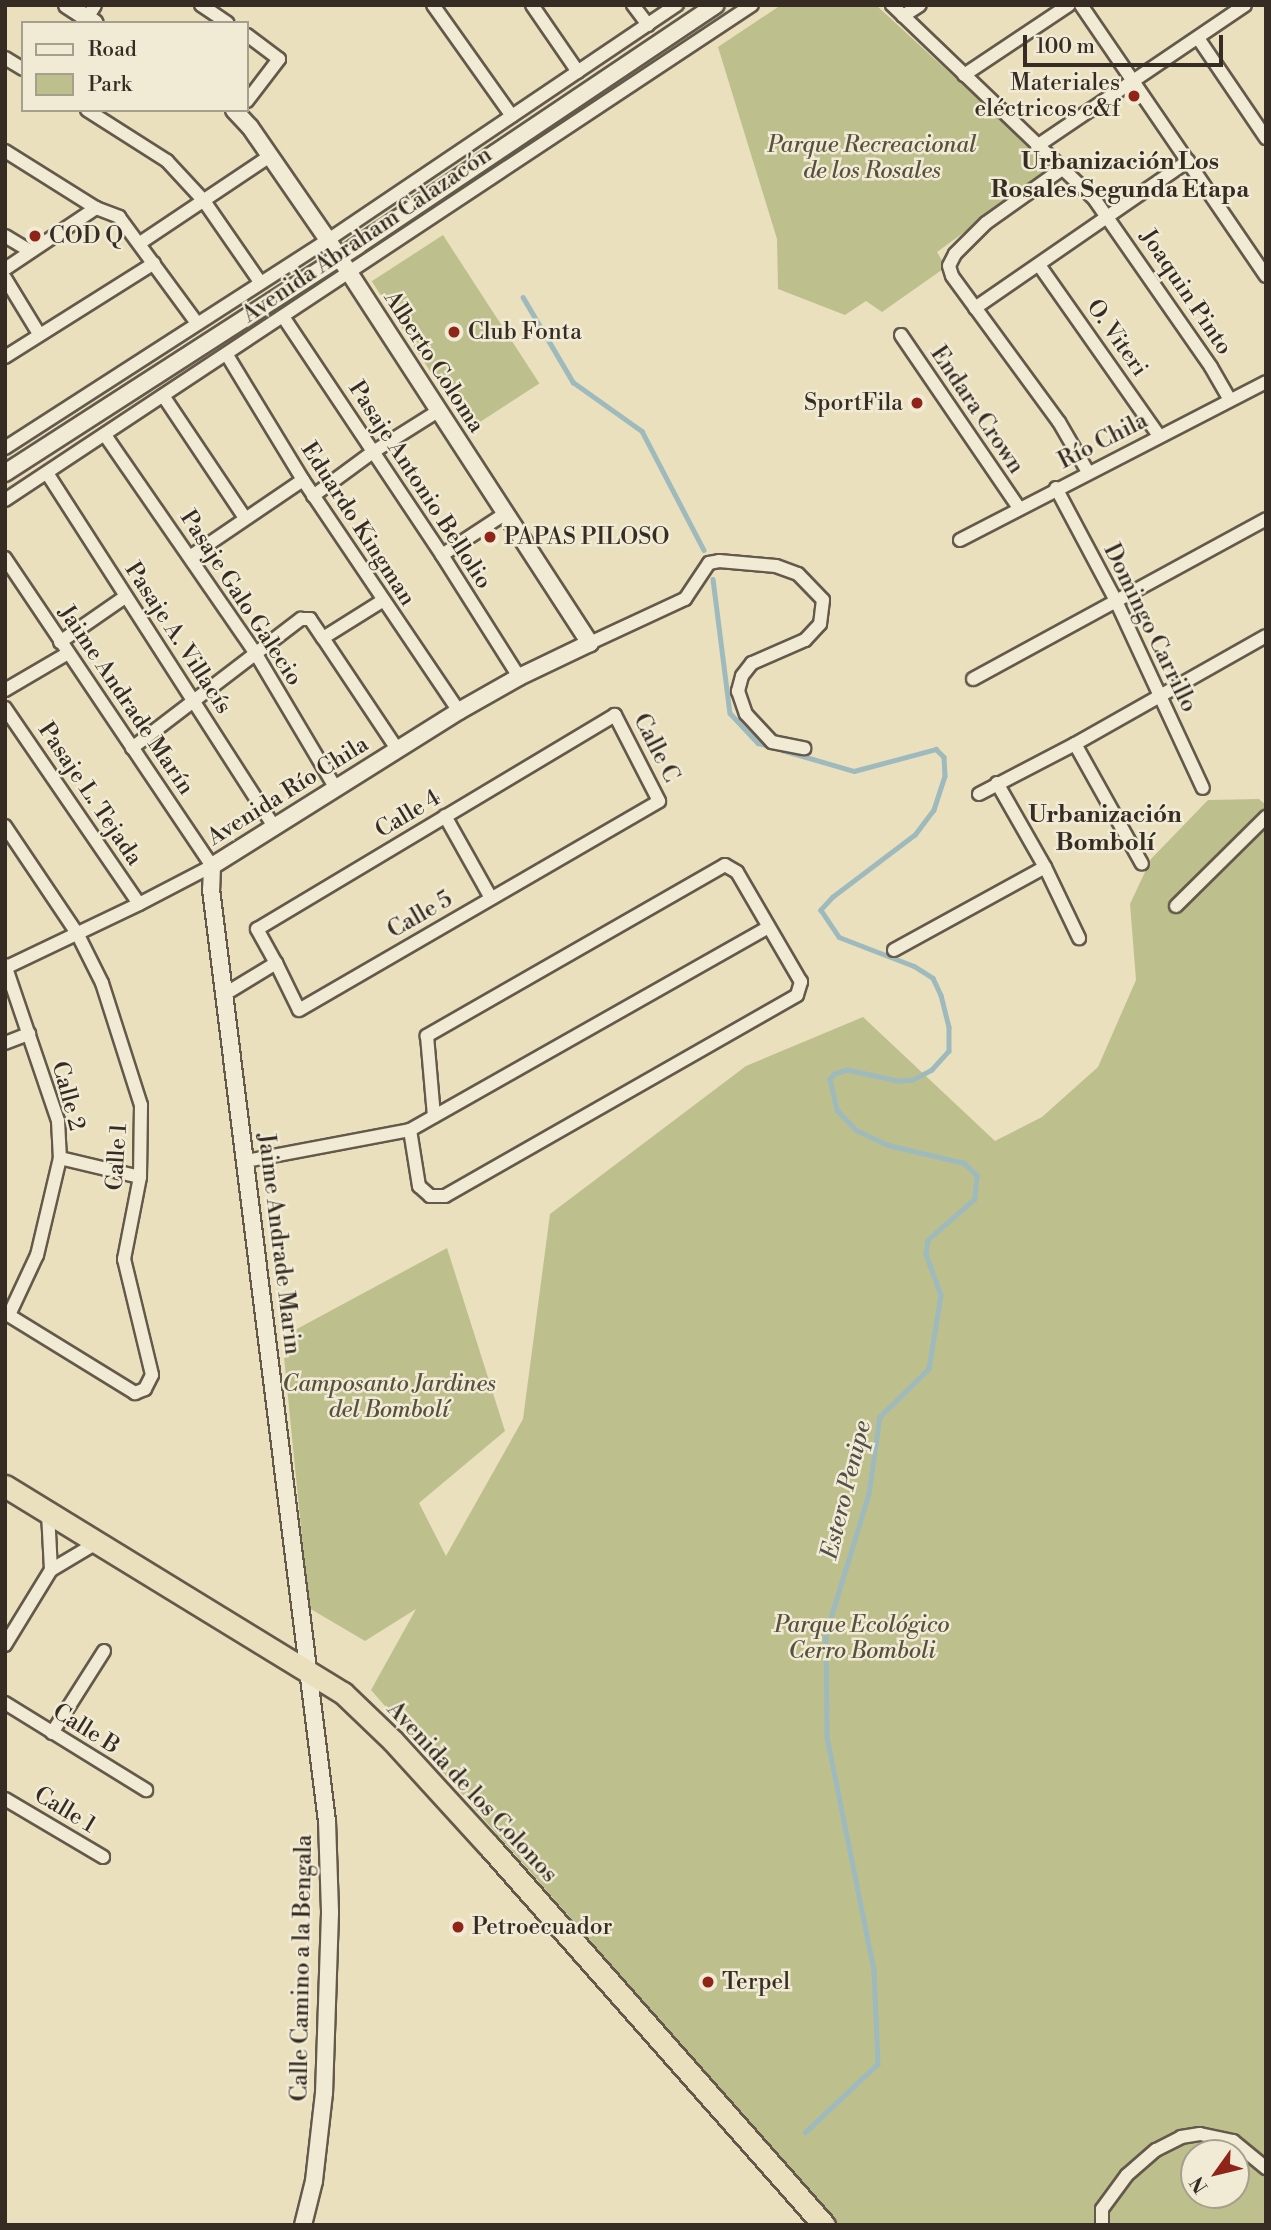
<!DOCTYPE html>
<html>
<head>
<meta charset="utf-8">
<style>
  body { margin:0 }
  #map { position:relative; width:1271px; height:2230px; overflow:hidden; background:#eae0be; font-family:"Libre Bodoni",serif }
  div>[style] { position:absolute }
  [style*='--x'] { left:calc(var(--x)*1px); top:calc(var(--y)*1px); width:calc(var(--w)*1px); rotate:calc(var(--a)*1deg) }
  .green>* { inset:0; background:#bdc08d; transform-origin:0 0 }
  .stream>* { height:4.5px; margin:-2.25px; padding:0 2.25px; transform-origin:2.25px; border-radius:2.25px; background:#9ebabd }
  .roads { filter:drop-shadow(2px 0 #64594a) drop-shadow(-2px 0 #64594a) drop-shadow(0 2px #64594a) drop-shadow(0 -2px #64594a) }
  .street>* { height:12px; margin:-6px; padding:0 6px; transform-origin:6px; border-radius:6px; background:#f1ebd5 }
  .secondary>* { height:16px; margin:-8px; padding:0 8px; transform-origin:8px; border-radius:8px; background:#f1ebd5 }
  .highway>* { height:21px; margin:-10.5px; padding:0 10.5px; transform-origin:10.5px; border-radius:10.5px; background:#eae0be }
  .dots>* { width:19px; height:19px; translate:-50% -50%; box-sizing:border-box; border:4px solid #f1ebd5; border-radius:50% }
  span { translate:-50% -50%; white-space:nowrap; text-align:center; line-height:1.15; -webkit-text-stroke:5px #f1ebd5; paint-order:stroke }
  .poi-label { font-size:23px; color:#372c24 }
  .right { translate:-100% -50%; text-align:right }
  .left { translate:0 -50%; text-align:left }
  .park-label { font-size:23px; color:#58513e; font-style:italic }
  .street-label { font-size:23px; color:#372c24 }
  .neighbourhood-label { font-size:24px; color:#372c24; font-weight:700 }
  .water-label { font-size:24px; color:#51504a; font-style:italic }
  .frame { position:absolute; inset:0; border:7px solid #372c24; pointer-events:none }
  .legend { position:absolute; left:21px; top:21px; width:228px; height:91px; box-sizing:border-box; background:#f1ebd5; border:2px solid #a79f8e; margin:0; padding:9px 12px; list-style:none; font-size:21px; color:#372c24 }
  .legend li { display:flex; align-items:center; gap:14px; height:35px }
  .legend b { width:35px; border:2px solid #a79f8e }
  .north { position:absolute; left:1180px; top:2139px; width:70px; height:70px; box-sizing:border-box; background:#f1ebd5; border:2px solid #a79f8e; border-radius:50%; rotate:236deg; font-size:19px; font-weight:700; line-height:28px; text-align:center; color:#372c24 }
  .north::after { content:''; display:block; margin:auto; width:24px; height:32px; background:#8f2418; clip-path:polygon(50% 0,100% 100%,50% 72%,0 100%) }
  .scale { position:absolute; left:1023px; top:35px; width:200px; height:32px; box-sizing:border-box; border:4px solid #372c24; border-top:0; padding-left:9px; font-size:21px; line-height:24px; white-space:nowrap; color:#372c24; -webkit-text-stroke:5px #f1ebd5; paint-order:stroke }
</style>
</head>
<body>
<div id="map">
  <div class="green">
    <div style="clip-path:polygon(781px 5px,876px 5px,1053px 168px,937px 252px,946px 267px,882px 312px,866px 301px,845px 315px,778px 289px,777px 239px,718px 47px)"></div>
    <div style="left:443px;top:235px;width:177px;height:85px;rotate:57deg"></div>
    <div style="clip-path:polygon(evenodd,1259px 799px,1266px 805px,1266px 2225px,839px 2225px,371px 1690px,416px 1609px,365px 1641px,309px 1608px,282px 1337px,447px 1248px,505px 1431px,419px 1503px,446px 1556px,523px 1419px,550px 1214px,746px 1066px,863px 1017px,995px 1141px,1042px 1117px,1098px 1067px,1136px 980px,1130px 904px,1151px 859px,1208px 800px,1259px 799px,1194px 2153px,1236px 2153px,1236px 2195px,1194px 2195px,1194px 2153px)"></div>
  </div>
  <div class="stream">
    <div style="--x:523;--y:297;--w:99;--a:59.5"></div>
    <div style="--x:573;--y:382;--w:85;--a:35.4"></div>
    <div style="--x:642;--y:431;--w:134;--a:62.5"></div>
    <div style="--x:713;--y:579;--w:135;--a:82.8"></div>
    <div style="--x:730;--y:713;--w:41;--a:47"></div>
    <div style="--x:758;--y:743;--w:12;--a:14"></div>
    <div style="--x:782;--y:750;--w:75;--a:16.3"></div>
    <div style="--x:854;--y:771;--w:85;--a:-15"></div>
    <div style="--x:936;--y:749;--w:11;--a:45"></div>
    <div style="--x:944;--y:757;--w:19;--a:87"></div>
    <div style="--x:945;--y:776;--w:36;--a:108"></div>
    <div style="--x:934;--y:810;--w:31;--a:127"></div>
    <div style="--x:915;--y:835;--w:103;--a:142.9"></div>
    <div style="--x:833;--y:897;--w:18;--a:133"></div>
    <div style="--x:821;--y:910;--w:32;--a:56"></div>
    <div style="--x:839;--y:937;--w:80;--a:21.1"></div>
    <div style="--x:914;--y:966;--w:22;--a:32"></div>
    <div style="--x:933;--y:978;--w:19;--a:65"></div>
    <div style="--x:941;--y:995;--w:33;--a:76"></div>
    <div style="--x:949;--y:1027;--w:24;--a:90"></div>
    <div style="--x:949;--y:1051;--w:25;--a:132"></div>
    <div style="--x:932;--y:1070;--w:21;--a:152"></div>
    <div style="--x:913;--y:1080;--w:16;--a:176"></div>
    <div style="--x:897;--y:1081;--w:51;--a:-167.6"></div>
    <div style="--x:847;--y:1070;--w:13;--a:162"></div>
    <div style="--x:835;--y:1074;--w:7;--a:135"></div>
    <div style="--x:830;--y:1079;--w:32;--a:77"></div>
    <div style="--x:837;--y:1110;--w:28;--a:46"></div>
    <div style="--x:856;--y:1130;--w:35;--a:25"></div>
    <div style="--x:888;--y:1145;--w:78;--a:13.3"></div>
    <div style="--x:964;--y:1163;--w:18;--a:43"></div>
    <div style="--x:977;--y:1175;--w:24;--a:95"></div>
    <div style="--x:975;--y:1199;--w:62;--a:138.9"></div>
    <div style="--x:928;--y:1240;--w:14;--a:98"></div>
    <div style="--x:926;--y:1254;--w:44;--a:69.9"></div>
    <div style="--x:941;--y:1295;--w:75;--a:99.2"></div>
    <div style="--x:929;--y:1369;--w:69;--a:135.6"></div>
    <div style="--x:880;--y:1417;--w:78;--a:98.1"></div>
    <div style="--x:869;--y:1494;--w:147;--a:107"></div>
    <div style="--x:826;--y:1635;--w:102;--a:89.4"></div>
    <div style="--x:827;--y:1737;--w:239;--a:78.6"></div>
    <div style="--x:874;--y:1971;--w:93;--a:87.5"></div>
    <div style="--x:878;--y:2064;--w:100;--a:136.6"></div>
  </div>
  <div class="roads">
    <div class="street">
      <div style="--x:201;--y:5;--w:32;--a:34"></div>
      <div style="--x:433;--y:5;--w:136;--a:54.6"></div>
      <div style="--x:532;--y:5;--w:81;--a:55.5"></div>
      <div style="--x:633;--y:5;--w:25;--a:53"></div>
      <div style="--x:892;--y:5;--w:281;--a:43.8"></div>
      <div style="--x:1095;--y:200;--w:203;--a:55.2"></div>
      <div style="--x:1211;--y:367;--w:38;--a:60"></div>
      <div style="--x:1081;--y:5;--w:328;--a:55.7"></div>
      <div style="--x:903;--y:16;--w:20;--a:-33"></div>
      <div style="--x:87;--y:18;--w:15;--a:-58"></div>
      <div style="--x:247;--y:35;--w:40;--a:37"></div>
      <div style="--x:279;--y:59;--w:53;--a:127.3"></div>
      <div style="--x:1198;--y:38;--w:121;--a:55.8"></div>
      <div style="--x:5;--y:58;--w:21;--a:31"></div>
      <div style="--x:964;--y:75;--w:126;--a:-33.7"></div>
      <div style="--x:87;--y:110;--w:95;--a:32.5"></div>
      <div style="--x:167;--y:161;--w:54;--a:47.2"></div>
      <div style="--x:204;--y:201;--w:98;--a:55.3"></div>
      <div style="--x:1037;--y:146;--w:251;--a:-34.1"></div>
      <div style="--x:5;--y:151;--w:107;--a:32.1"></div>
      <div style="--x:96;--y:208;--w:25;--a:21"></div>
      <div style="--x:119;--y:217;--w:132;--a:53.7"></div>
      <div style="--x:1062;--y:169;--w:93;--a:144.6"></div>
      <div style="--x:986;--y:223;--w:44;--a:135"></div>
      <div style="--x:955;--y:254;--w:13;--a:117"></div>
      <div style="--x:949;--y:266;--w:10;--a:73"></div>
      <div style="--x:952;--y:276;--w:181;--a:53.8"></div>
      <div style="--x:1059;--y:422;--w:58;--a:59.9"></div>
      <div style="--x:5;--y:236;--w:29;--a:31"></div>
      <div style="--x:140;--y:243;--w:156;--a:-33.8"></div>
      <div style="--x:1039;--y:265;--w:209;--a:54.9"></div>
      <div style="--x:5;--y:269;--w:110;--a:-33.8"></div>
      <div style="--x:5;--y:278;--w:66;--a:58.7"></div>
      <div style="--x:975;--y:308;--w:259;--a:-34.6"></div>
      <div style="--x:284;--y:318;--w:285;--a:56.3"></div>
      <div style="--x:442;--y:555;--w:144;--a:57.7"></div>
      <div style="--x:901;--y:335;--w:209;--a:55.7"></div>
      <div style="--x:227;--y:355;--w:146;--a:58.7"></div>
      <div style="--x:303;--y:480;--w:279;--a:56"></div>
      <div style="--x:5;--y:357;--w:176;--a:-32.2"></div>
      <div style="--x:164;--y:397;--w:146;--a:56.2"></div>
      <div style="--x:105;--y:435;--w:266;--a:55.4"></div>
      <div style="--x:256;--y:654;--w:157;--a:59.3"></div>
      <div style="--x:5;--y:448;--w:384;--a:-32.8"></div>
      <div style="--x:328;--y:240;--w:421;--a:-34"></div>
      <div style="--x:47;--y:473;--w:421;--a:57.3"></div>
      <div style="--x:1056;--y:488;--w:128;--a:62"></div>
      <div style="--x:1116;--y:601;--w:206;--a:65.1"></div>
      <div style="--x:313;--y:496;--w:74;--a:-36.3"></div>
      <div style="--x:373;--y:452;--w:77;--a:-32.2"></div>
      <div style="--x:5;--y:500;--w:896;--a:-33.53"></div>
      <div style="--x:960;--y:540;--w:344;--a:-27.3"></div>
      <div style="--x:442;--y:555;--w:77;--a:-33.3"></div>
      <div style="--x:191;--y:556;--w:135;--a:-34.2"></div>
      <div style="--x:5;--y:558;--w:371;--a:56.1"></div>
      <div style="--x:212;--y:866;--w:82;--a:152.5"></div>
      <div style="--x:139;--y:904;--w:148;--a:154.5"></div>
      <div style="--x:323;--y:638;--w:133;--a:56.3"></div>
      <div style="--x:60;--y:642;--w:79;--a:-34.7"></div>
      <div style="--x:590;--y:643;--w:105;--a:-24.9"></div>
      <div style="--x:685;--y:599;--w:43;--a:-56.3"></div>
      <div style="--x:709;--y:563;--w:10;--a:-11"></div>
      <div style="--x:719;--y:561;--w:57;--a:5"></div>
      <div style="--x:776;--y:566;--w:23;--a:20"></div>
      <div style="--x:798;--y:574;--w:36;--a:46"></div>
      <div style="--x:823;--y:600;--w:24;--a:97"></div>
      <div style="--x:820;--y:624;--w:22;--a:133"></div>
      <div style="--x:805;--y:640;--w:58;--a:156.5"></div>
      <div style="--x:752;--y:663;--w:16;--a:128"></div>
      <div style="--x:742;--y:676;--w:16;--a:105"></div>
      <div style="--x:738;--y:691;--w:24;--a:71"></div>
      <div style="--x:746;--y:714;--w:38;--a:47"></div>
      <div style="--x:772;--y:742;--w:33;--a:11"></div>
      <div style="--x:973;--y:679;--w:334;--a:-28.6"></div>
      <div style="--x:5;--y:690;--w:73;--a:-30.4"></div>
      <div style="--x:5;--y:708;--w:237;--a:55.6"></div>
      <div style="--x:1075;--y:744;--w:137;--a:60.8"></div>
      <div style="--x:132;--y:748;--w:213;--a:-37.4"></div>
      <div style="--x:301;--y:619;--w:9;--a:0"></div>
      <div style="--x:310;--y:619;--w:23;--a:56"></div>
      <div style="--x:323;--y:638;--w:70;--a:-32.1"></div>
      <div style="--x:997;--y:783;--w:97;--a:60.3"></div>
      <div style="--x:1045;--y:867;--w:79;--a:64.4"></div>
      <div style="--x:979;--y:794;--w:108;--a:-27.5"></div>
      <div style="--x:1075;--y:744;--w:219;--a:-29.5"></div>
      <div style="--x:445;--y:816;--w:94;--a:60.7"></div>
      <div style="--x:5;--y:826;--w:129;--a:56.1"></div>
      <div style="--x:77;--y:933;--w:56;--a:63.4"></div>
      <div style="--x:102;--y:983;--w:128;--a:72.3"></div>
      <div style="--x:141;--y:1105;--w:72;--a:90.8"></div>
      <div style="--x:140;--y:1177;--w:84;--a:101"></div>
      <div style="--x:124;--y:1259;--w:119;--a:76.4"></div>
      <div style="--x:152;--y:1375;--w:16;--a:117"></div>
      <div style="--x:145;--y:1389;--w:11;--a:158"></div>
      <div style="--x:135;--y:1393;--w:153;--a:-148.4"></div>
      <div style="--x:1176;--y:906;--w:127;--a:-44.7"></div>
      <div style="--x:894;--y:950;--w:172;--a:-28.8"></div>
      <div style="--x:5;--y:965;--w:165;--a:71.2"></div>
      <div style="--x:58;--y:1121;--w:37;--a:87"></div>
      <div style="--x:60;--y:1158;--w:100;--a:103.3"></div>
      <div style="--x:37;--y:1255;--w:66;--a:115"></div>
      <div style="--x:225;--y:994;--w:60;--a:-31.3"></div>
      <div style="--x:276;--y:963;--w:52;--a:63.9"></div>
      <div style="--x:299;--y:1010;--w:416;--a:-30.1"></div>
      <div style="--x:659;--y:801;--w:97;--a:-117.1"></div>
      <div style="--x:615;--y:715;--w:417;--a:149.1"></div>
      <div style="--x:257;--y:929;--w:39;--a:61"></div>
      <div style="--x:5;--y:1043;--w:26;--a:-21"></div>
      <div style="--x:410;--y:1130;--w:57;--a:80.9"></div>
      <div style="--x:419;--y:1186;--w:15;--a:42"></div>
      <div style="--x:430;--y:1196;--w:15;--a:0"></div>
      <div style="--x:445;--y:1196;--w:405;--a:-29.7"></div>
      <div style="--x:797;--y:995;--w:14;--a:-73"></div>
      <div style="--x:801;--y:982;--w:127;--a:-120.2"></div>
      <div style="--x:737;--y:872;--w:14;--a:-150"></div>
      <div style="--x:725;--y:865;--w:344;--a:150.2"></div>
      <div style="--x:427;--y:1036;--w:80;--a:85"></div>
      <div style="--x:60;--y:1158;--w:82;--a:13.4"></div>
      <div style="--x:246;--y:1161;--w:167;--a:-10.7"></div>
      <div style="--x:410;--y:1130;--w:410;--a:-29.5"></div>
      <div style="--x:51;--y:1570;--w:55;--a:-30.8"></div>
      <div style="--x:5;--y:1645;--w:88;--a:-58.5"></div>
      <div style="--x:51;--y:1570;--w:57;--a:-93"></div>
      <div style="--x:5;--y:1703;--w:166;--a:31.7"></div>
      <div style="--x:52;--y:1733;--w:97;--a:-57.6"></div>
      <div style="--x:5;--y:1799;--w:114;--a:30.6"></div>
      <div style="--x:1102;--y:2225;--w:16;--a:-90"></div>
      <div style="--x:1102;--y:2209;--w:42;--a:-53.7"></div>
      <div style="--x:1127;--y:2175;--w:38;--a:-41"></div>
      <div style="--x:1156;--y:2150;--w:28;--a:-27"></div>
      <div style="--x:1181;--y:2137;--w:19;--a:-9"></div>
      <div style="--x:1200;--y:2134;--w:34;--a:12"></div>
      <div style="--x:1233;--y:2141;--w:43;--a:39.3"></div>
    </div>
    <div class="secondary">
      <div style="--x:67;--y:5;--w:33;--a:33"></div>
      <div style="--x:234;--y:110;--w:23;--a:47"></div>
      <div style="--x:250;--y:127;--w:137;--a:55.4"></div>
      <div style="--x:328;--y:240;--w:481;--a:57"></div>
      <div style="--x:590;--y:643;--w:79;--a:154.4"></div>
      <div style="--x:519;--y:677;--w:69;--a:150.5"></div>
      <div style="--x:459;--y:711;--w:292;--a:147.9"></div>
      <div style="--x:212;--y:866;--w:23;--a:92"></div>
      <div style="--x:211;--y:889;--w:939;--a:82.91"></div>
      <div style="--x:327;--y:1821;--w:92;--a:88.1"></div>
      <div style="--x:330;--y:1913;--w:180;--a:91.9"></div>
      <div style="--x:324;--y:2093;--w:89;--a:96.5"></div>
      <div style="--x:314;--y:2181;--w:45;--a:104"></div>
      <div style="--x:5;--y:473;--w:419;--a:-32.8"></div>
      <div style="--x:357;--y:246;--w:432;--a:-33.9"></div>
    </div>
    <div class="highway">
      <div style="--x:5;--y:1486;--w:396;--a:31.5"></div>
      <div style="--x:343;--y:1693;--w:69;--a:43.8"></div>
      <div style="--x:393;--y:1741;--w:142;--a:47.6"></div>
      <div style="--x:489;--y:1846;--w:506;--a:48.53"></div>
    </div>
  </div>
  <div class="dots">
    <div style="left:1134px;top:96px;background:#8f2418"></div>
    <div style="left:35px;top:236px;background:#8f2418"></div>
    <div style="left:454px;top:332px;background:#8f2418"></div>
    <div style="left:917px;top:403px;background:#8f2418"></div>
    <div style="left:490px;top:537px;background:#8f2418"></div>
    <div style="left:458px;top:1927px;background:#8f2418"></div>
    <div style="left:708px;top:1982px;background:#8f2418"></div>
  </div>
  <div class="poi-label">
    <span class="right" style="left:1120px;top:96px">Materiales<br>eléctricos c&amp;f</span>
    <span class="left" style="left:49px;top:236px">COD Q</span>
    <span class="left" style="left:468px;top:332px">Club Fonta</span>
    <span class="right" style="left:903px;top:403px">SportFila</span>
    <span class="left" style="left:504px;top:537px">PAPAS PILOSO</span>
    <span class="left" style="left:472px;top:1927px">Petroecuador</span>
    <span class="left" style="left:722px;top:1982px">Terpel</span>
  </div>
  <div class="park-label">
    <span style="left:872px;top:158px">Parque Recreacional<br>de los Rosales</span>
    <span style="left:389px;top:1397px">Camposanto Jardines<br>del Bombolí</span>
    <span style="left:862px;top:1638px">Parque Ecológico<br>Cerro Bomboli</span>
  </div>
  <div class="street-label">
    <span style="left:367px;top:235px;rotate:-34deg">Avenida Abraham Calazacón</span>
    <span style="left:1186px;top:292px;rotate:56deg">Joaquin Pinto</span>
    <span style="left:1117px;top:338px;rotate:55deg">O. Viteri</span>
    <span style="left:434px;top:362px;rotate:57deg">Alberto Coloma</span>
    <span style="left:977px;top:410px;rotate:56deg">Endara Crown</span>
    <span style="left:1103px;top:441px;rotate:-27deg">Río Chila</span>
    <span style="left:420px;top:485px;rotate:57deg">Pasaje Antonio Bellolio</span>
    <span style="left:358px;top:524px;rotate:57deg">Eduardo Kingman</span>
    <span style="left:241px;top:598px;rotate:57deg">Pasaje Galo Galecio</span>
    <span style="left:1150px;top:628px;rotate:64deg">Domingo Carrillo</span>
    <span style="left:178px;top:638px;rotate:57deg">Pasaje A. Villacís</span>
    <span style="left:126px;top:700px;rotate:56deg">Jaime Andrade Marín</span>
    <span style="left:656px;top:748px;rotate:63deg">Calle C</span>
    <span style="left:288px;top:791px;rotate:-32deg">Avenida Río Chila</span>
    <span style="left:90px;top:794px;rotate:56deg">Pasaje L. Tejada</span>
    <span style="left:408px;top:814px;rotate:-31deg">Calle 4</span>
    <span style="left:420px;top:915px;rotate:-30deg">Calle 5</span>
    <span style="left:68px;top:1096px;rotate:75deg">Calle 2</span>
    <span style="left:117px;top:1157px;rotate:-86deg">Calle 1</span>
    <span style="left:279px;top:1244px;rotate:83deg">Jaime Andrade Marin</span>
    <span style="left:86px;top:1729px;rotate:32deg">Calle B</span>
    <span style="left:472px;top:1792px;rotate:47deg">Avenida de los Colonos</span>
    <span style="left:65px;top:1810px;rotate:31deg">Calle 1</span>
    <span style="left:302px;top:1968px;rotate:-89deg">Calle Camino a la Bengala</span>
  </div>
  <div class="neighbourhood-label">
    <span style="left:1120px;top:177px">Urbanización Los<br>Rosales Segunda Etapa</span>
    <span style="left:1105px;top:830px">Urbanización<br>Bombolí</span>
  </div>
  <div class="water-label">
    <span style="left:847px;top:1490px;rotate:-76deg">Estero Penipe</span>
  </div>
  <div class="frame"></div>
  <ul class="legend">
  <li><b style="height:9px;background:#f1ebd5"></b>Road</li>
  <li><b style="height:19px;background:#bdc08d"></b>Park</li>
  </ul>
  <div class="north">N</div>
  <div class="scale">100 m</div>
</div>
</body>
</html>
